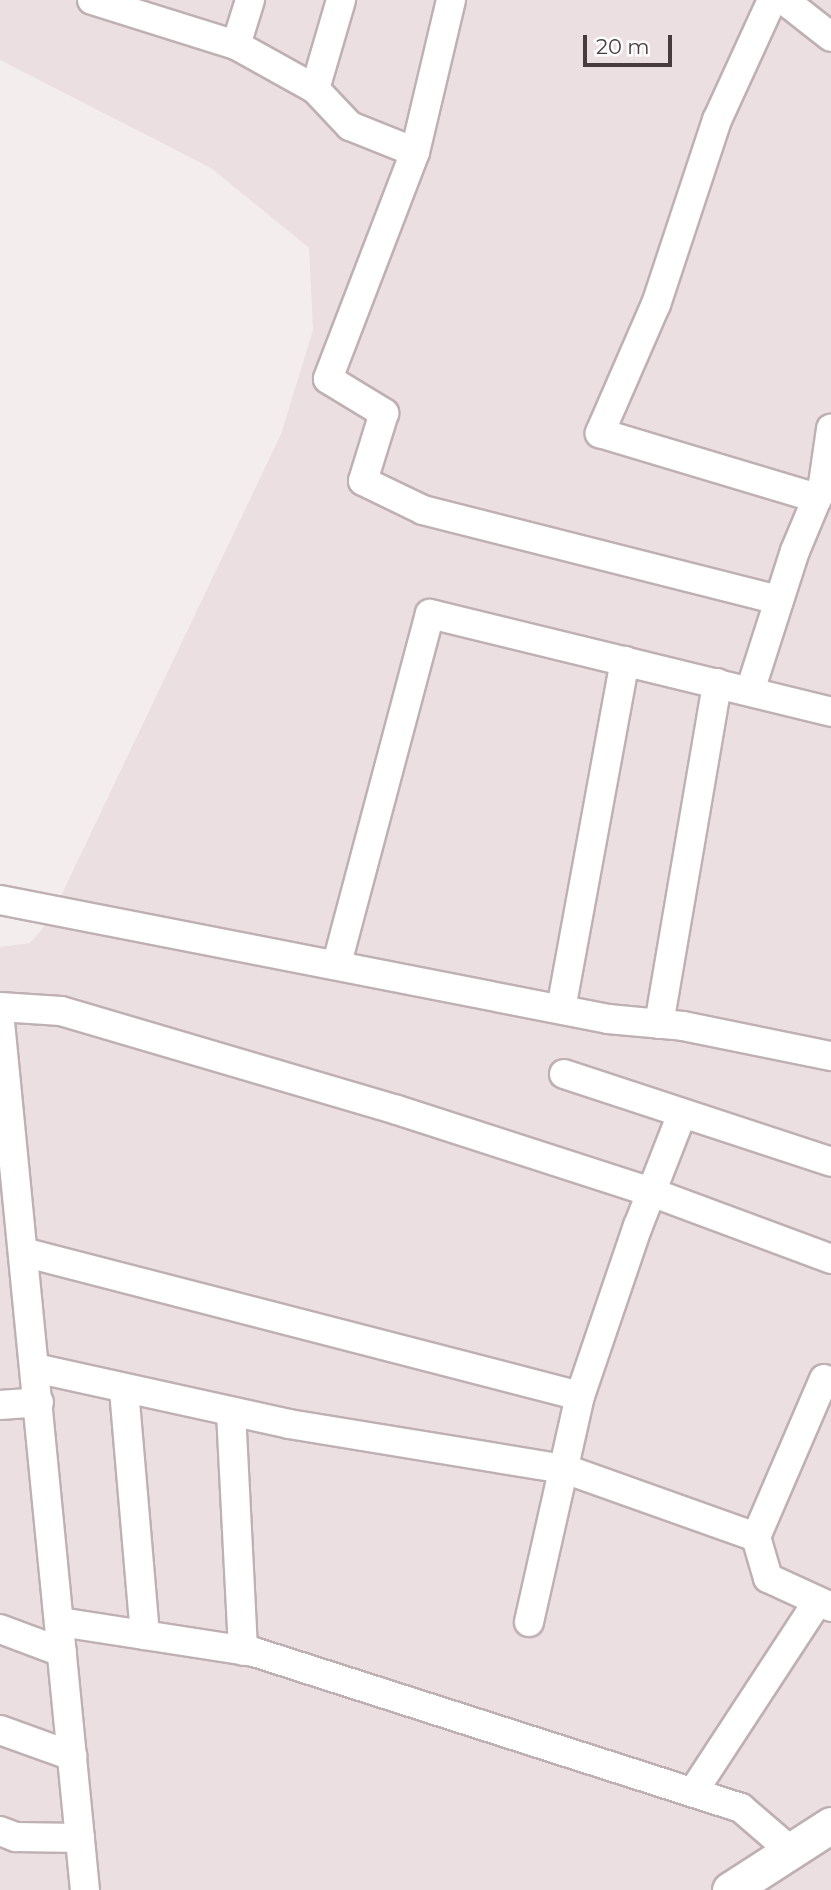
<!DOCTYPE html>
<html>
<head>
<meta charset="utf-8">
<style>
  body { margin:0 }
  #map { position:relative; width:831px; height:1890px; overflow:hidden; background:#f4edee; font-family:Montserrat,sans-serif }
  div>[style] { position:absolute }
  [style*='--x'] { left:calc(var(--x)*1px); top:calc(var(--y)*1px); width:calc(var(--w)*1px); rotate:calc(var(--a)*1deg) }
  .residential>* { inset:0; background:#ecdfe2 }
  .roads { filter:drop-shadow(2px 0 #bfb0b3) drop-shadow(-2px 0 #bfb0b3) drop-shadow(0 2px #bfb0b3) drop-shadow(0 -2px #bfb0b3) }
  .minor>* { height:28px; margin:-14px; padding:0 14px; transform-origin:14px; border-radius:14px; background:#fff }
  .tertiary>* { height:35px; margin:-17.5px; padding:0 17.5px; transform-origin:17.5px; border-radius:17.5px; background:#fff }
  span { translate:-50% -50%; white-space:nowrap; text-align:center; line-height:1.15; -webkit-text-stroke:7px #fff; paint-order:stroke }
  .scale { position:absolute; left:583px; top:35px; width:89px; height:32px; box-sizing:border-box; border:4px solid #483b3e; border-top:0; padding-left:9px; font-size:21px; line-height:24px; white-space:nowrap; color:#483b3e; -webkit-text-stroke:5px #fff; paint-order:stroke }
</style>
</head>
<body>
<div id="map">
  <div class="residential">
    <div style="clip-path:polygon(0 0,831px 0,831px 1890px,0 1890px,0 947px,30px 943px,49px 921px,281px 434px,313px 330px,309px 248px,211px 168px,0 60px)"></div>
  </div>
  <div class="roads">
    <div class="minor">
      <div style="--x:92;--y:0;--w:151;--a:17.4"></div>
      <div style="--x:236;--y:45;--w:90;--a:29.1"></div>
      <div style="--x:315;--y:89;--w:51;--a:46.6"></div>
      <div style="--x:350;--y:126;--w:70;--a:21.8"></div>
      <div style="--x:451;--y:0;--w:156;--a:103.3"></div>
      <div style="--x:415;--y:152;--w:243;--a:111"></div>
      <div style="--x:328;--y:379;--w:66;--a:31.3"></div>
      <div style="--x:384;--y:413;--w:71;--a:107.2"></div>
      <div style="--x:363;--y:481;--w:67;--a:25.8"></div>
      <div style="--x:423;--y:510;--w:367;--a:14.2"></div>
      <div style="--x:772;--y:0;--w:132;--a:114.6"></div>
      <div style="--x:717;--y:120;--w:194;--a:108.3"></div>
      <div style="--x:656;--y:304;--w:141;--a:113.5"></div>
      <div style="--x:600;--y:433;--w:227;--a:16.7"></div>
      <div style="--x:784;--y:0;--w:60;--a:38.2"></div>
      <div style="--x:236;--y:45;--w:47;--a:-72.7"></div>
      <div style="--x:315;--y:89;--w:93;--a:-73.7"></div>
      <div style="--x:750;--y:691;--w:147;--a:-72.2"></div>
      <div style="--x:795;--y:551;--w:73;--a:-67.3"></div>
      <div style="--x:823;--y:484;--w:56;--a:-81.7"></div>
      <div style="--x:0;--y:900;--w:620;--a:11.07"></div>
      <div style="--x:608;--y:1019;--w:75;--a:5.3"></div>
      <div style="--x:683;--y:1026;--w:151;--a:11.5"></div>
      <div style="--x:337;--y:963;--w:361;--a:-75.1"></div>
      <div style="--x:430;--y:614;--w:413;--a:13.7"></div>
      <div style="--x:0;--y:1007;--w:61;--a:3.8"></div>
      <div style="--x:61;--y:1011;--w:350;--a:16.4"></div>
      <div style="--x:397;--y:1110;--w:267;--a:17.9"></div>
      <div style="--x:651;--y:1192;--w:192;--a:20.4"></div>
      <div style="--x:561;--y:1009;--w:354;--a:-79.6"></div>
      <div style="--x:0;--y:1022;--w:872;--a:84.41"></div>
      <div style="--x:659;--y:1024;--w:346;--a:-80.3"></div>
      <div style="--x:564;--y:1074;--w:281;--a:18.2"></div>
      <div style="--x:23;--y:1252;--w:575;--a:14.5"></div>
      <div style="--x:35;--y:1368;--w:260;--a:12.4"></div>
      <div style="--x:289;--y:1424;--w:280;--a:9.3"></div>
      <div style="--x:565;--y:1469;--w:203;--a:19.6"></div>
      <div style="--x:756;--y:1537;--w:43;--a:73.7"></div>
      <div style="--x:768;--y:1578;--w:69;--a:24.7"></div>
      <div style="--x:124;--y:1390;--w:246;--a:85.1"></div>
      <div style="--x:0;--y:1405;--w:39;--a:-4"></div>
      <div style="--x:231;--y:1412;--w:239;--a:87.1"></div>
      <div style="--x:756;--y:1537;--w:172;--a:-66.7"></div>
      <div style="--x:60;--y:1622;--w:196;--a:8.8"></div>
      <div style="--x:254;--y:1652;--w:511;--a:17.76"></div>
      <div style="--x:741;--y:1808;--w:66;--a:40.7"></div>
      <div style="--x:529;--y:1622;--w:232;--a:-77.3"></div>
      <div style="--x:580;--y:1396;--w:180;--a:-71.2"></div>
      <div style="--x:638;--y:1226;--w:120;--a:-68.6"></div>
      <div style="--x:0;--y:1629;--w:66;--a:20.4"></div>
      <div style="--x:0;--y:1730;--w:77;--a:19.9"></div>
      <div style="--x:693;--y:1792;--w:228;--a:-56.8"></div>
      <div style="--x:0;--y:1831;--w:17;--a:21"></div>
      <div style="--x:16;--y:1837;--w:64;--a:0.9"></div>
    </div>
    <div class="tertiary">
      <div style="--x:730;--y:1890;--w:120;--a:-32.8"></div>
    </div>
  </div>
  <div class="scale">20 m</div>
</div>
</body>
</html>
